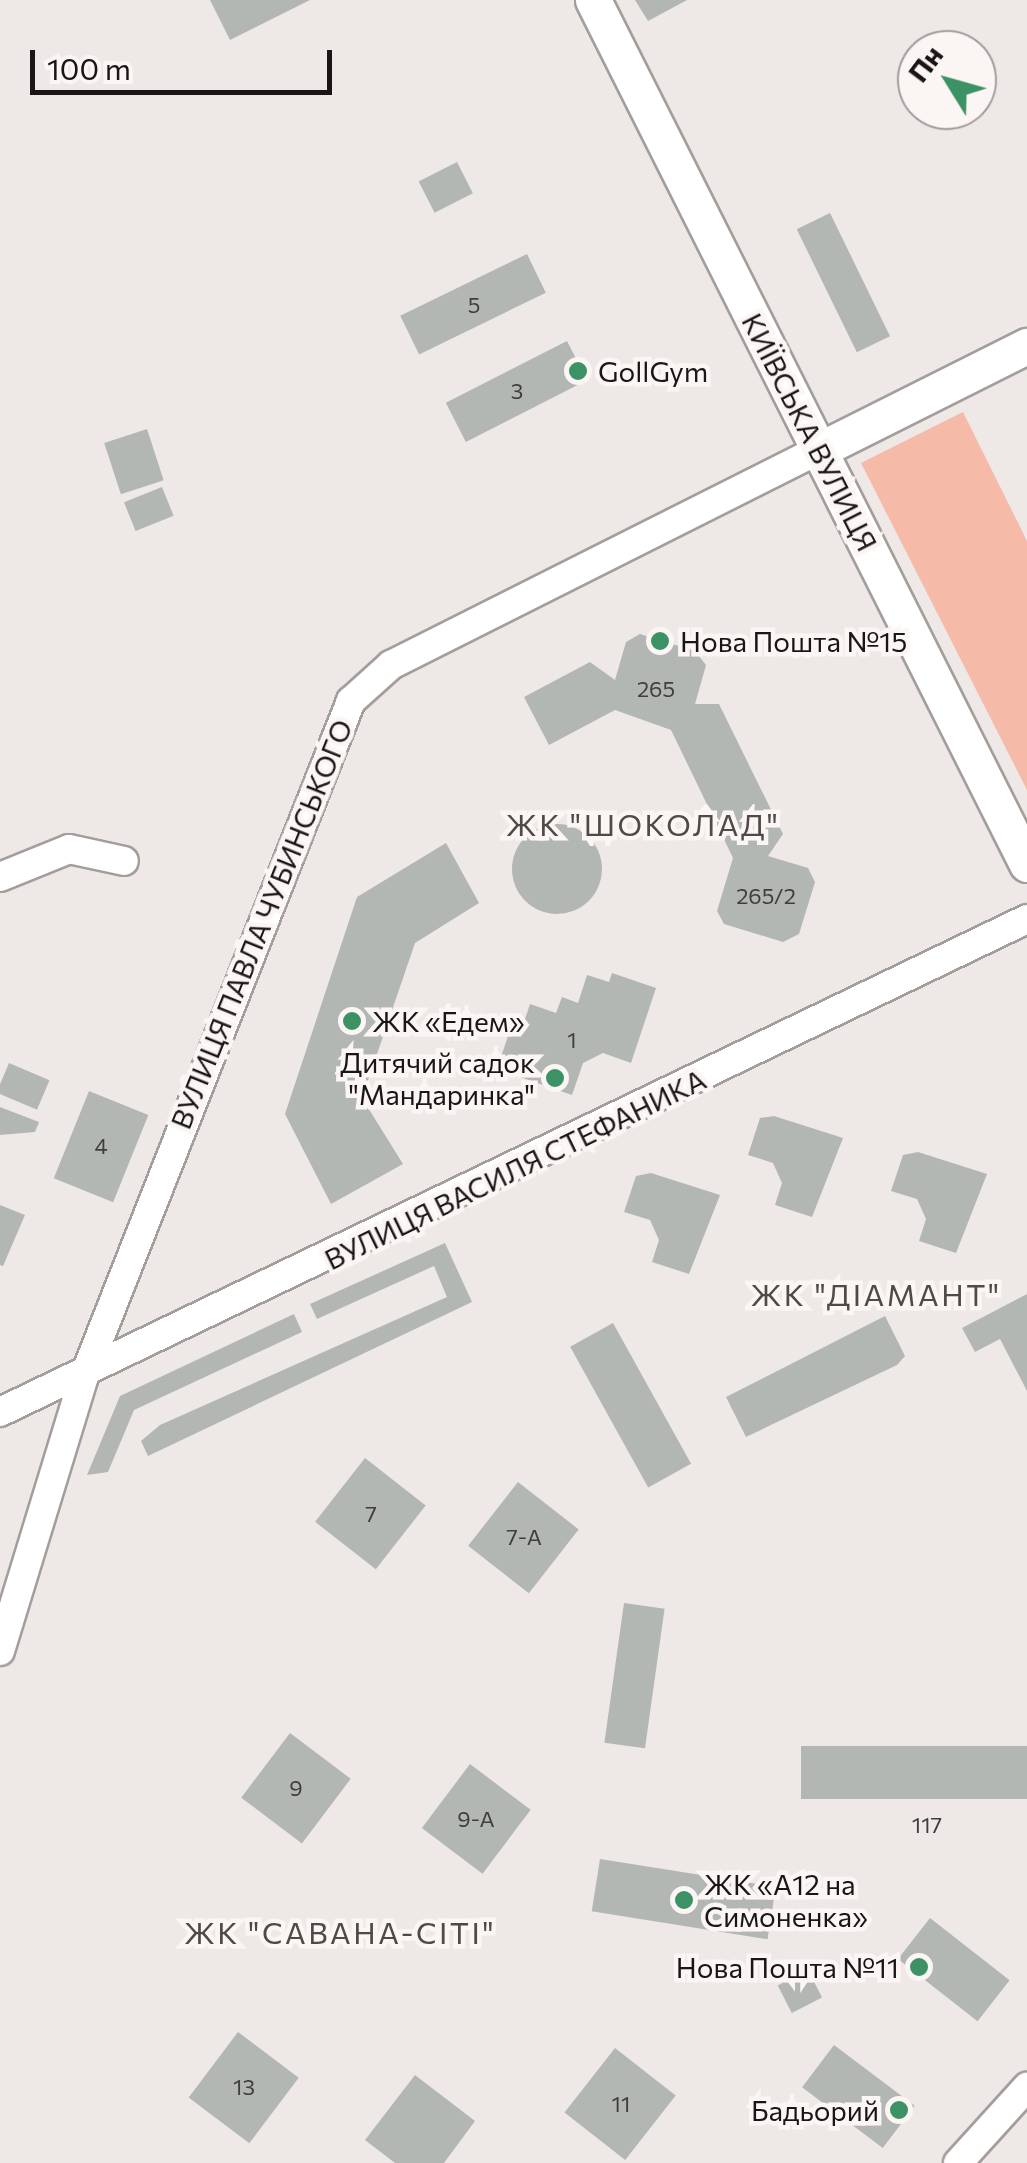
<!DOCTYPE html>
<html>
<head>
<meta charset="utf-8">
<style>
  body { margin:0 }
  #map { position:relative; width:1027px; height:2163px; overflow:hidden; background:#eee8e6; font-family:Commissioner,sans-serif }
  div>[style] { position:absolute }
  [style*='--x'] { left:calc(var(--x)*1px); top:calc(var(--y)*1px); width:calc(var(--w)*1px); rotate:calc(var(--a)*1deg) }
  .green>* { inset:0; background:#f5baa8 }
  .building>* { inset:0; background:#b3b7b4; transform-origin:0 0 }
  .round { border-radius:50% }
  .roads { filter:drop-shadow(2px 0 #a39e9c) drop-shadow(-2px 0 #a39e9c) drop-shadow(0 2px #a39e9c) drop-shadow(0 -2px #a39e9c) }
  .minor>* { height:28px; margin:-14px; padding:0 14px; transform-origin:14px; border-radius:14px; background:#fff }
  .major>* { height:35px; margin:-17.5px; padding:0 17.5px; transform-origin:17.5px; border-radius:17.5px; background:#fff }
  .dots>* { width:28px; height:28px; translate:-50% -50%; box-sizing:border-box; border:5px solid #fbf5f4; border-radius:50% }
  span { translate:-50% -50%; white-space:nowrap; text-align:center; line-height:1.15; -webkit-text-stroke:9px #fbf5f4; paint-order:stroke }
  .number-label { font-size:22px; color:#3f3e3e }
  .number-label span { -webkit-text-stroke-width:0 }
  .poi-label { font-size:28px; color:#181616 }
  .left { translate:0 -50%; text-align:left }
  .right { translate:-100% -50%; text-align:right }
  .street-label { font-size:28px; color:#181616 }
  .neighbourhood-label { font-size:30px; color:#4e4a48; letter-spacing:2.5px }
  .north { position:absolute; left:897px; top:30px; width:100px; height:100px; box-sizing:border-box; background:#fbf5f4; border:2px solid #a09c9b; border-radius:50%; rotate:307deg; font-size:28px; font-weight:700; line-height:40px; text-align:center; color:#181616 }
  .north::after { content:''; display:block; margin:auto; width:35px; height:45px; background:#3c9265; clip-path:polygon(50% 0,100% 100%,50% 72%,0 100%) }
  .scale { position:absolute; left:30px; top:50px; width:302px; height:45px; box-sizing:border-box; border:5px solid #181616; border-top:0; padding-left:12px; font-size:30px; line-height:35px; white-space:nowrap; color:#181616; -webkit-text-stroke:8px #fbf5f4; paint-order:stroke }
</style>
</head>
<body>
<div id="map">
  <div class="green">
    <div style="clip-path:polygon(963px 412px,1027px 541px,1027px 790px,861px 463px)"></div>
  </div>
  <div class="building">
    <div style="clip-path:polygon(210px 0,310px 0,230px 40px)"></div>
    <div style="clip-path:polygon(635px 0,687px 0,648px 21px)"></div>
    <div style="left:457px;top:162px;width:35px;height:43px;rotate:63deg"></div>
    <div style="left:830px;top:213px;width:137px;height:37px;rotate:64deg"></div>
    <div style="left:527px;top:254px;width:43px;height:141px;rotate:64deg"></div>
    <div style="left:567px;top:341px;width:44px;height:136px;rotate:63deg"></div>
    <div style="left:147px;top:429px;width:54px;height:45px;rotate:72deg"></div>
    <div style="left:162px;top:487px;width:31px;height:41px;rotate:68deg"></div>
    <div style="clip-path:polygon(640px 634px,695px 651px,706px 665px,695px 704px,719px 704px,783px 834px,768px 856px,808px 868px,815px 882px,799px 934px,783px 942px,724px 924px,717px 911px,733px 858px,671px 730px,615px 710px,549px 745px,524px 697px,590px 662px,615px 680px,626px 642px)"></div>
    <div class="round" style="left:512px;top:824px;width:90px;height:90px"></div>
    <div style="clip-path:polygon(446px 843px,479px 903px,415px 943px,362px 1098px,403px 1164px,331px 1204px,285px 1114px,357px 897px)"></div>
    <div style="clip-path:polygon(612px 973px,656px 988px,631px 1063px,603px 1053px,583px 1063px,572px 1095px,497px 1069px,512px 1024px,522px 1028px,530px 1004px,556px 1013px,562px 997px,578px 1003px,587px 975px,609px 982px)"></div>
    <div style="left:9px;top:1063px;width:44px;height:32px;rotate:23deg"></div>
    <div style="left:89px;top:1091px;width:64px;height:94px;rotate:22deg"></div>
    <div style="clip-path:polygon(0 1107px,39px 1122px,35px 1132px,0 1135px)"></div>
    <div style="clip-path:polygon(774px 1116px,843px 1138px,812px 1217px,775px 1205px,782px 1183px,773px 1163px,748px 1155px,760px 1118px)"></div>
    <div style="clip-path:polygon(918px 1152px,987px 1174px,956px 1253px,919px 1241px,926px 1219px,917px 1199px,891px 1191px,903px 1155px)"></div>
    <div style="clip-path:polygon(651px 1173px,720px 1195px,689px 1274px,652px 1262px,659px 1240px,650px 1220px,624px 1212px,636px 1176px)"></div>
    <div style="clip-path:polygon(0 1205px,25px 1215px,3px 1266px,0 1265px)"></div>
    <div style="clip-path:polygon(445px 1243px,472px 1302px,148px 1456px,141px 1441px,160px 1425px,447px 1297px,434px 1266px,317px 1319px,310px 1304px)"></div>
    <div style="clip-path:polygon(1027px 1294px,1027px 1391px,1000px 1339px,975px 1352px,962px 1328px)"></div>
    <div style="clip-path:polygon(294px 1314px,302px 1332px,134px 1410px,108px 1472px,87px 1475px,120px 1396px)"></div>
    <div style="clip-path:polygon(885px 1316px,905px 1356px,897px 1365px,746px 1437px,726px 1397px)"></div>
    <div style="left:613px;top:1323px;width:161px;height:49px;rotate:61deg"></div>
    <div style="left:365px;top:1458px;width:77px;height:81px;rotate:38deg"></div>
    <div style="left:518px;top:1482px;width:77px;height:81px;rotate:38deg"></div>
    <div style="left:624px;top:1603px;width:41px;height:141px;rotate:8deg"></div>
    <div style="left:290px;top:1733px;width:76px;height:81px;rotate:37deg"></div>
    <div style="left:1027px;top:1746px;width:53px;height:226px;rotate:90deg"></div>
    <div style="left:470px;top:1764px;width:76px;height:80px;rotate:37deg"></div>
    <div style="left:600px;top:1859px;width:178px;height:53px;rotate:9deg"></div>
    <div style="left:930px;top:1918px;width:101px;height:52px;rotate:38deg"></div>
    <div style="left:808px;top:1970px;width:31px;height:34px;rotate:63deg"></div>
    <div style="left:238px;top:2032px;width:76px;height:82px;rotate:37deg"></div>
    <div style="left:834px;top:2045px;width:101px;height:53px;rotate:37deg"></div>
    <div style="left:615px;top:2048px;width:77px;height:82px;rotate:38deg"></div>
    <div style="clip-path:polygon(415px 2075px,475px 2121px,444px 2163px,395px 2163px,365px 2140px)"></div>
  </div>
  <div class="roads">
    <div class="minor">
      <div style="--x:0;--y:877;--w:74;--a:-22.1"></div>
      <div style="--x:69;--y:849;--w:56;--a:12.3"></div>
      <div style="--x:0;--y:1412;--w:1139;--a:-25.64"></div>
      <div style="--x:0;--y:1651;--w:287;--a:-73"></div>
      <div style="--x:84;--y:1377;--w:727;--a:-68.45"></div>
      <div style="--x:351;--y:701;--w:54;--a:-42"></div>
      <div style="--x:391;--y:665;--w:479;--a:-26.7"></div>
      <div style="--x:958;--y:2163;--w:103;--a:-47.8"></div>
    </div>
    <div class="major">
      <div style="--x:593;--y:0;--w:967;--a:63.33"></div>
      <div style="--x:819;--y:450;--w:233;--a:-26.6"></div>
    </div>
  </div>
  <div class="dots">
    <div style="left:578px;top:371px;background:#3c9265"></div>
    <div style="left:660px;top:641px;background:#3c9265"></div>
    <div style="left:352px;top:1021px;background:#3c9265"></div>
    <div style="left:555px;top:1078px;background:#3c9265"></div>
    <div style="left:684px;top:1900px;background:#3c9265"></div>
    <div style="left:919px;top:1967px;background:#3c9265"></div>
    <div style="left:899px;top:2110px;background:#3c9265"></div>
  </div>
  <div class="number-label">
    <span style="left:474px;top:305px">5</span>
    <span style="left:517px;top:391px">3</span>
    <span style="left:656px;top:689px">265</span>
    <span style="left:766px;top:896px">265/2</span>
    <span style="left:572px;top:1040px">1</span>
    <span style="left:101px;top:1146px">4</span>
    <span style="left:371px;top:1514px">7</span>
    <span style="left:524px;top:1537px">7-А</span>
    <span style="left:296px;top:1788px">9</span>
    <span style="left:476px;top:1819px">9-А</span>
    <span style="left:927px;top:1825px">117</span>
    <span style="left:244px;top:2087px">13</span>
    <span style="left:621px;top:2104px">11</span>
  </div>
  <div class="poi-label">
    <span class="left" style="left:598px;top:371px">GollGym</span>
    <span class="left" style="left:680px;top:641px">Нова Пошта №15</span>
    <span class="left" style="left:372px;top:1021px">ЖК «Едем»</span>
    <span class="right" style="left:535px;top:1078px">Дитячий садок<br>"Мандаринка"</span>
    <span class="left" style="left:704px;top:1900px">ЖК «А12 на<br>Симоненка»</span>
    <span class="right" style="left:899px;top:1967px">Нова Пошта №11</span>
    <span class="right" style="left:879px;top:2110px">Бадьорий</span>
  </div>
  <div class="street-label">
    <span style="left:810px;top:432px;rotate:63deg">КИЇВСЬКА ВУЛИЦЯ</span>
    <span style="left:261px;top:924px;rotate:-68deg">ВУЛИЦЯ ПАВЛА ЧУБИНСЬКОГО</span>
    <span style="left:515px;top:1169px;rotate:-26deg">ВУЛИЦЯ ВАСИЛЯ СТЕФАНИКА</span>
  </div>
  <div class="neighbourhood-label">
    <span style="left:643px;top:824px">ЖК "ШОКОЛАД"</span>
    <span style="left:876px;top:1294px">ЖК "ДІАМАНТ"</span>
    <span style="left:340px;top:1932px">ЖК "САВАНА-СІТІ"</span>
  </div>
  <div class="north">Пн</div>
  <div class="scale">100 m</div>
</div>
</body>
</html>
